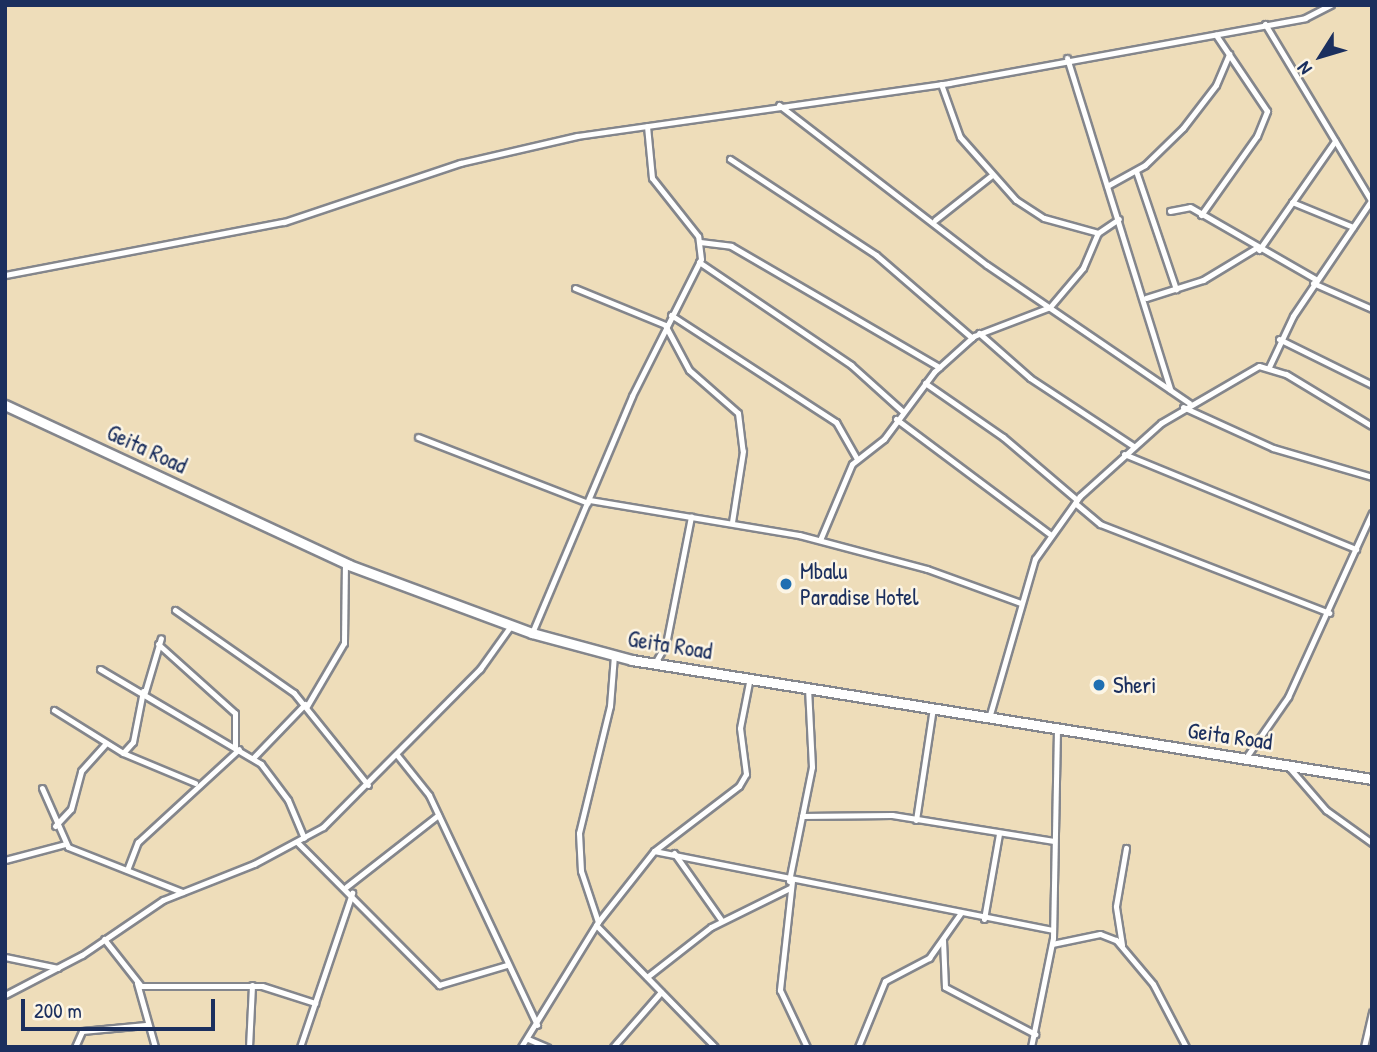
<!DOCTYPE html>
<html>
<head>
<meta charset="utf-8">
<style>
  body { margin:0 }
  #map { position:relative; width:1377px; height:1052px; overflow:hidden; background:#eeddba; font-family:"Patrick Hand",sans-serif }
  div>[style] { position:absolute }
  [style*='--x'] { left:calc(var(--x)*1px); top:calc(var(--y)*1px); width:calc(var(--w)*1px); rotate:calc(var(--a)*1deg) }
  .roads { filter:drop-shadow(2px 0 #84868c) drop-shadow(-2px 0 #84868c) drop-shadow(0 2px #84868c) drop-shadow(0 -2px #84868c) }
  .street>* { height:5px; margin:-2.5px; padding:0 2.5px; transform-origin:2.5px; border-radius:2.5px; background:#fff }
  .highway>* { height:9px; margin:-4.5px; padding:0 4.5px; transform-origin:4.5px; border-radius:4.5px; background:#fff }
  .dots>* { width:19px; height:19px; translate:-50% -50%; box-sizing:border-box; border:4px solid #fcf5e5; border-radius:50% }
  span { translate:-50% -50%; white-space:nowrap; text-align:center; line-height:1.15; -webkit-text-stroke:5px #fcf5e5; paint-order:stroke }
  .street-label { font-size:23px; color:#1b2f5e }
  .poi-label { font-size:23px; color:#1b2f5e }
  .left { translate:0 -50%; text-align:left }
  .frame { position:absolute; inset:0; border:7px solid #1b2f5e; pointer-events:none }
  .north { position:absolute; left:1286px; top:21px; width:70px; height:70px; -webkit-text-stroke:5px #fcf5e5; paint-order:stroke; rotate:233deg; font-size:19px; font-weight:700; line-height:28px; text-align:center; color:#1b2f5e }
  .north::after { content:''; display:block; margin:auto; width:24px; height:32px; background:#1b2f5e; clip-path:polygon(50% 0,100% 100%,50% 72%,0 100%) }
  .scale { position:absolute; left:21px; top:999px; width:194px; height:32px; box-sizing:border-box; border:4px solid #1b2f5e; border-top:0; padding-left:9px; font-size:21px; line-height:24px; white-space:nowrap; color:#1b2f5e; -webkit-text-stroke:5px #fcf5e5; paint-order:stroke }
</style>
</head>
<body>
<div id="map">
  <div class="roads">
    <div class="street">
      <div style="--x:1265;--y:24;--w:208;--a:59"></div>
      <div style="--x:1067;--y:58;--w:347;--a:72.7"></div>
      <div style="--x:941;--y:84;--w:56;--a:70.3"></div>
      <div style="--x:960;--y:137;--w:84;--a:48.4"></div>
      <div style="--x:1016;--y:200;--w:33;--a:33"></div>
      <div style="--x:1044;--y:218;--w:56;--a:15.5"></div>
      <div style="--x:779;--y:105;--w:262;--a:37.6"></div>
      <div style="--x:987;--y:265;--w:245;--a:34.3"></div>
      <div style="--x:730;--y:159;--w:175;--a:33.3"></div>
      <div style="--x:876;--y:255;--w:127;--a:40.8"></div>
      <div style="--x:1136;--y:171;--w:125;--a:71.3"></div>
      <div style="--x:1107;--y:186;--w:43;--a:-28.9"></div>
      <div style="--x:1145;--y:165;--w:53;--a:-44.2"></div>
      <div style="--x:1183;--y:128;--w:54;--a:-52.5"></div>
      <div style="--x:1216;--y:85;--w:34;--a:-67"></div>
      <div style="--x:1292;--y:202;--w:66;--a:22.3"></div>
      <div style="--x:1170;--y:211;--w:20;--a:-11"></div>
      <div style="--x:1190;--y:207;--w:144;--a:29.9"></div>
      <div style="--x:1201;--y:215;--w:97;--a:-54.7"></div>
      <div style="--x:1257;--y:136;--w:27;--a:-68"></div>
      <div style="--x:1267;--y:111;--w:92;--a:-123.9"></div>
      <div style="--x:935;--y:220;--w:73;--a:-38.3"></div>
      <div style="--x:700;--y:242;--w:31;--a:7"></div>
      <div style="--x:731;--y:246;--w:241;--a:30.2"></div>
      <div style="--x:1259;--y:250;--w:133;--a:-55.1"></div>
      <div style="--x:699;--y:262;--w:184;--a:34.1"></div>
      <div style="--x:851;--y:365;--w:69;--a:42"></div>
      <div style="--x:5;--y:275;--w:284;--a:-10.8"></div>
      <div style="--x:284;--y:222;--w:186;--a:-18.5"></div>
      <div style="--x:460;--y:163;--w:120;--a:-13"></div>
      <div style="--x:577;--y:136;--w:376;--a:-8.1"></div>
      <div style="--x:949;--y:83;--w:362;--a:-10.3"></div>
      <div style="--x:1305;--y:18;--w:29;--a:-27"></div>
      <div style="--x:1313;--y:283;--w:64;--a:23.8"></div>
      <div style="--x:575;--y:288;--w:97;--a:22.3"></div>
      <div style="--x:665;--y:325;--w:51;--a:61.9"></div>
      <div style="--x:689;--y:370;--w:65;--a:41.3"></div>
      <div style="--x:738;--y:413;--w:38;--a:83"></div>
      <div style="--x:743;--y:451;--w:72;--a:98.8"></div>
      <div style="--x:1146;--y:298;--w:60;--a:-17.5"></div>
      <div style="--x:1203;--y:280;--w:62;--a:-31.1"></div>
      <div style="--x:671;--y:315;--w:197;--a:33"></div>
      <div style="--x:836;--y:422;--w:43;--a:60.4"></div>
      <div style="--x:979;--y:333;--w:68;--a:41.4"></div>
      <div style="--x:1030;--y:378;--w:123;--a:33.4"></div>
      <div style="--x:1279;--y:339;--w:104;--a:26.3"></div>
      <div style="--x:1269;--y:367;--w:56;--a:-64.8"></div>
      <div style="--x:1293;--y:316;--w:139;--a:-55.9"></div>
      <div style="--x:925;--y:383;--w:95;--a:34.7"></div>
      <div style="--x:1003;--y:437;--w:97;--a:40.4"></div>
      <div style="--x:1183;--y:407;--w:99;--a:24.5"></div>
      <div style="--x:1273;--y:448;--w:103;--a:16.3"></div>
      <div style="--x:896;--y:419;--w:194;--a:36.8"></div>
      <div style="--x:418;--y:437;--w:182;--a:21.2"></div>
      <div style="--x:1124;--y:454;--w:251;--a:22.3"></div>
      <div style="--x:589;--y:500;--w:213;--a:9.5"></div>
      <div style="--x:799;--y:535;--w:132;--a:14.9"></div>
      <div style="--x:927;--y:569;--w:100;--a:19.9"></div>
      <div style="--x:1075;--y:503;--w:33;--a:40"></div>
      <div style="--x:1100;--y:524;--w:246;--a:21.2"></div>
      <div style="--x:820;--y:540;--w:82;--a:-67.2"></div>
      <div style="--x:852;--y:464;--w:41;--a:-38"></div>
      <div style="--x:884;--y:439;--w:84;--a:-53.3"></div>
      <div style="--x:934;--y:372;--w:54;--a:-42"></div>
      <div style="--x:974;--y:336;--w:81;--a:-20.9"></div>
      <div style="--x:1050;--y:307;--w:51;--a:-49.8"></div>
      <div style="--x:1083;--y:268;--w:38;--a:-67"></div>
      <div style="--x:1098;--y:233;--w:25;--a:-34"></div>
      <div style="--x:175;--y:610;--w:145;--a:34.9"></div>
      <div style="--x:294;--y:693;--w:118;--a:51.2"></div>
      <div style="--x:532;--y:633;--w:257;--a:-67.1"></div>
      <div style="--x:632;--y:396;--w:153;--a:-63.3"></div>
      <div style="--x:701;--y:259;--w:23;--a:-97"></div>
      <div style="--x:698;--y:236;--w:74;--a:-128.4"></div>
      <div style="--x:652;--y:178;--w:52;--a:-95.5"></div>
      <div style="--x:158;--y:644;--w:103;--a:41.9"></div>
      <div style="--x:235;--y:713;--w:33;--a:90"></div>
      <div style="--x:655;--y:663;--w:22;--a:-60"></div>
      <div style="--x:666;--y:644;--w:130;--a:-78.9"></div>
      <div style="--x:100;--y:669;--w:187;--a:30.5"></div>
      <div style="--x:261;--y:764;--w:45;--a:53.1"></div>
      <div style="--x:288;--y:800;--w:41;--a:67.2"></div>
      <div style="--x:145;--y:692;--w:56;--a:-73.5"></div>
      <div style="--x:307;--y:706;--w:73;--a:-59.6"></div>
      <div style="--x:344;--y:643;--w:80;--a:-89.3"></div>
      <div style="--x:54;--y:710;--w:81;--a:31.9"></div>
      <div style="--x:123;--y:753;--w:78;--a:22.6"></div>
      <div style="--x:989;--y:718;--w:166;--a:-73.9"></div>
      <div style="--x:1035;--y:559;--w:77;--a:-54.5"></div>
      <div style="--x:1080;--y:496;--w:109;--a:-42"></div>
      <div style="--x:1161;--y:423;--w:113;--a:-30.2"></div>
      <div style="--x:1259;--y:366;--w:28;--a:17"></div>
      <div style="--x:1286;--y:374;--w:100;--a:31.2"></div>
      <div style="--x:123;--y:753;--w:15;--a:-48"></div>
      <div style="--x:133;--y:742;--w:52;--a:-78.9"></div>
      <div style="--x:397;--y:755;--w:51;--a:51.3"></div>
      <div style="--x:429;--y:795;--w:254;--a:64.8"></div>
      <div style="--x:1247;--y:756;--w:72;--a:-55.2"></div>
      <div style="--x:1288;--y:697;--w:202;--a:-65.5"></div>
      <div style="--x:253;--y:758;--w:75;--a:-46.1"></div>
      <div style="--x:1287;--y:765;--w:60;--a:49.1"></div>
      <div style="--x:1326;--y:810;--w:57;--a:35.7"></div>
      <div style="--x:42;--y:788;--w:64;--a:66.2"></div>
      <div style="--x:68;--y:847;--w:123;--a:21.5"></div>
      <div style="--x:802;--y:816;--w:90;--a:-0.6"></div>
      <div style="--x:892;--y:815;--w:164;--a:9.1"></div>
      <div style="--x:916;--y:820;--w:113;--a:-81.4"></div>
      <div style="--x:55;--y:826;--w:23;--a:-47"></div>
      <div style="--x:71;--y:809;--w:39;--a:-75"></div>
      <div style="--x:81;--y:771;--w:36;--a:-48"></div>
      <div style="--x:297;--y:842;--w:202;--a:45.2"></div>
      <div style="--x:439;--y:985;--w:71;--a:-16.4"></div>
      <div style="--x:654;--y:851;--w:406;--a:11.2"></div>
      <div style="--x:674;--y:853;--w:83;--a:54.8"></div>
      <div style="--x:5;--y:860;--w:62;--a:-14.9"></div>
      <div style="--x:127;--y:870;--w:30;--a:-69"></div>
      <div style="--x:138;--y:842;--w:137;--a:-42.6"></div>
      <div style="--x:789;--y:881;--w:116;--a:-78.6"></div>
      <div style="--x:812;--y:767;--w:80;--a:-92.9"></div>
      <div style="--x:792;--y:881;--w:110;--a:96.3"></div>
      <div style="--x:780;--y:990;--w:63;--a:64.7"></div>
      <div style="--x:346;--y:887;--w:117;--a:-38"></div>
      <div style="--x:984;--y:919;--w:86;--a:-80"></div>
      <div style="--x:598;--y:922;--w:54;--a:-108.4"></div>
      <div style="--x:581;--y:871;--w:38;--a:-93"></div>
      <div style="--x:579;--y:833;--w:131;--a:-76.3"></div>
      <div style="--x:610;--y:706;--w:51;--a:-85.5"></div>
      <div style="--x:596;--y:925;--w:170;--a:45.7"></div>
      <div style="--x:104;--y:939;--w:60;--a:51.8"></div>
      <div style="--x:141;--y:986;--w:121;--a:0"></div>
      <div style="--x:262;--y:986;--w:56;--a:17.8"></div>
      <div style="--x:943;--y:940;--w:47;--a:87.6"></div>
      <div style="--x:945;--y:987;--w:102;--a:27.6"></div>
      <div style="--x:1052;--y:944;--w:49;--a:-11.8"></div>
      <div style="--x:1100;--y:934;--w:17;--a:21"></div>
      <div style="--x:1116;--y:940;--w:57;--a:49.9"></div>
      <div style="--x:1153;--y:984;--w:71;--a:62.4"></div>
      <div style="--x:1122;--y:945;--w:39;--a:-99"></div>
      <div style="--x:1116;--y:906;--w:59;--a:-80.2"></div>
      <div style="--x:5;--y:957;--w:54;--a:11.7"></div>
      <div style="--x:647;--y:977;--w:81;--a:-38"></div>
      <div style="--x:711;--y:927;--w:88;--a:-26.3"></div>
      <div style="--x:137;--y:983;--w:66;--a:74.3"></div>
      <div style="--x:5;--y:995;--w:87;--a:-27.5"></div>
      <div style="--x:82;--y:955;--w:98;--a:-34.2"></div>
      <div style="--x:163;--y:900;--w:98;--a:-21.6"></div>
      <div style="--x:254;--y:864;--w:78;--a:-28.2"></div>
      <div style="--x:323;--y:827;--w:223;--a:-45.2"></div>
      <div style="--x:480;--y:669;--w:52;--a:-54.5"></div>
      <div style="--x:528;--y:1039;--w:21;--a:23"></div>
      <div style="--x:75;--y:1047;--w:17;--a:-66"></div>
      <div style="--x:82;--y:1031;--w:64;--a:-5.4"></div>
      <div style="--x:249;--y:1047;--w:62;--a:-87.2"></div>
      <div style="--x:300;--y:1047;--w:163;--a:-71.3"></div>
      <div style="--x:521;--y:1047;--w:147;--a:-58.4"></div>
      <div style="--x:598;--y:922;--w:90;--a:-51.7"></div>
      <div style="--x:654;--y:851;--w:107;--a:-37.4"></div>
      <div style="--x:739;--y:786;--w:14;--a:-60"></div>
      <div style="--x:746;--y:774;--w:46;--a:-97.4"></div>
      <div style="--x:740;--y:728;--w:52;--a:-78.9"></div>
      <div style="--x:613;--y:1047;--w:73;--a:-48.9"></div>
      <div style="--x:858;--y:1047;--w:71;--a:-67.8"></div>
      <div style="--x:885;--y:981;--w:50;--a:-27.6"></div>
      <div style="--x:929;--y:958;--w:54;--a:-54.8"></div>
      <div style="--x:1031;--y:1047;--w:111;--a:-78.6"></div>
      <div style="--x:1053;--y:938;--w:209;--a:-88.9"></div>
      <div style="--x:1364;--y:1047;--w:36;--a:-77"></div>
    </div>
    <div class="highway">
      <div style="--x:5;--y:405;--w:379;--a:24.9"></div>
      <div style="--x:349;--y:565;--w:195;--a:20.4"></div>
      <div style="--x:532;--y:633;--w:104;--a:15.1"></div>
      <div style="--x:632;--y:660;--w:750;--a:9.14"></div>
    </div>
  </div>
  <div class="dots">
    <div style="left:786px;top:584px;background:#1f6fb2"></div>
    <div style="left:1099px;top:685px;background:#1f6fb2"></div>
  </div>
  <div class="street-label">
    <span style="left:147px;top:449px;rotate:25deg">Geita Road</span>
    <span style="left:670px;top:645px;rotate:9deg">Geita Road</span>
    <span style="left:1230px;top:736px;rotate:8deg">Geita Road</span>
  </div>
  <div class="poi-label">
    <span class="left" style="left:800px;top:584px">Mbalu<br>Paradise Hotel</span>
    <span class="left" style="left:1113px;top:685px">Sheri</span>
  </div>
  <div class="frame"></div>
  <div class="north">N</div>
  <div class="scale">200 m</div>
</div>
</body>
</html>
